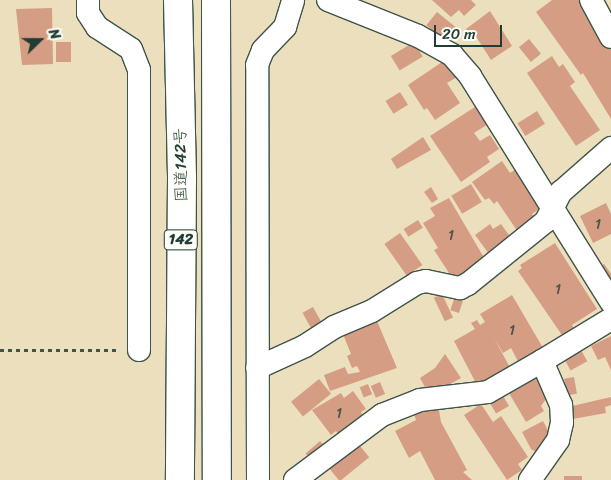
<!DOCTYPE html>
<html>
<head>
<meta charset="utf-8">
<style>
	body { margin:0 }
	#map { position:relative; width:611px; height:480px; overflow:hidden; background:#ebdfbe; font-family:Sriracha,"Klee One",sans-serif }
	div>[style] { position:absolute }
	.building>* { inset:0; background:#d59e84; transform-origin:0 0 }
	.path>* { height:3px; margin-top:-1.5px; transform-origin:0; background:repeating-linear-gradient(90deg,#3e5549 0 4px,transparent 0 8px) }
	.roads { filter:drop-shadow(1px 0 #3e5549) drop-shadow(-1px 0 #3e5549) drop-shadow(0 1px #3e5549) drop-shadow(0 -1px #3e5549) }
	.minor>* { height:22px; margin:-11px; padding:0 11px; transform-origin:11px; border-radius:11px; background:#fff }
	.highway>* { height:28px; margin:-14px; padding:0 14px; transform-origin:14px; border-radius:14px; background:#fff }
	span { translate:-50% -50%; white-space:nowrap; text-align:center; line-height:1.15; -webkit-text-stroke:4px #fdfcf7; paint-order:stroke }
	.number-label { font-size:14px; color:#4c5548 }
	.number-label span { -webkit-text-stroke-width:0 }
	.shield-label span { padding:1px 4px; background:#fdfcf7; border:1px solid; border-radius:4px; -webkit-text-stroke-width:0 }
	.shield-label { font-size:15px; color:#1f3d34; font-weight:700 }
	.street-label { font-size:16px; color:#1f3d34 }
	.north { position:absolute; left:15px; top:15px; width:50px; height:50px; -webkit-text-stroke:4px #fdfcf7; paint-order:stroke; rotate:68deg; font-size:14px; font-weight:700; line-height:20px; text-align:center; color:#1f3d34 }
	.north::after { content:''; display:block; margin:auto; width:18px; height:22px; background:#1f3d34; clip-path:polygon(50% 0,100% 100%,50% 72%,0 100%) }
	.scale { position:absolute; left:434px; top:25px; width:68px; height:22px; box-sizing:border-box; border:2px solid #1f3d34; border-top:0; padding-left:6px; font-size:15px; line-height:18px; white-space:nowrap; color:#1f3d34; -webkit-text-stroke:4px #fdfcf7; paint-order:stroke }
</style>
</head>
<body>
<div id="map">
	<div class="building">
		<i style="clip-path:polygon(432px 0,471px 0,476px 5px,464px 16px,459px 10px,451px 17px)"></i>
		<i style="clip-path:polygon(552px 0,581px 0,611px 47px,611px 119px,583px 73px,581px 75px,536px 12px)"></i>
		<i style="clip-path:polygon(52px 8px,53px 64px,22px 65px,16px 9px)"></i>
		<i style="clip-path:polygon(490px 11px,512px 46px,491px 60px,475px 35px,471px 37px,466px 29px)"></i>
		<i style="left:437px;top:12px;width:27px;height:17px;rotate:39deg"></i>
		<i style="left:529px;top:39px;width:19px;height:13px;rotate:51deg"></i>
		<i style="left:56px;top:42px;width:15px;height:20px"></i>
		<i style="left:414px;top:42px;width:17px;height:27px;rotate:59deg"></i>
		<i style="clip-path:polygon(552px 56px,559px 67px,563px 64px,575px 82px,570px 86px,600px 130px,576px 146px,527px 73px)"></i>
		<i style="clip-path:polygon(445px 60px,459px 76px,447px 83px,460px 103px,435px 120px,427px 108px,424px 110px,408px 85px)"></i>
		<i style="left:400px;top:92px;width:15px;height:17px;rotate:58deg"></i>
		<i style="clip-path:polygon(481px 103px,493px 121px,474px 133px,480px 141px,490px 135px,499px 149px,487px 157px,490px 162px,461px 182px,430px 136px)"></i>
		<i style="left:537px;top:111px;width:15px;height:23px;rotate:58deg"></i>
		<i style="clip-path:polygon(423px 137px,431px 150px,397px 169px,391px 159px)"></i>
		<i style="clip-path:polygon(502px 161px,510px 173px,516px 169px,542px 207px,532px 214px,535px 218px,518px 232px,497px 201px,494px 204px,489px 198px,485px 200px,472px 182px)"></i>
		<i style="left:471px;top:184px;width:21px;height:23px;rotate:59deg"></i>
		<i style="clip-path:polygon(431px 187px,438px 199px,432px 203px,424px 192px)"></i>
		<i style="clip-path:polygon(449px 198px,486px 261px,455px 282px,434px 250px,438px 248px,423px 223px,435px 216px,430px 208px)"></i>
		<i style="clip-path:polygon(606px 203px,611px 214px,611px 234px,593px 243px,580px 216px)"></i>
		<i style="left:418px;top:220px;width:9px;height:17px;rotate:58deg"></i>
		<i style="clip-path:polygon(490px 224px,493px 229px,501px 224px,514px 242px,492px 258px,475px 235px)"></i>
		<i style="left:400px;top:233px;width:39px;height:19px;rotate:55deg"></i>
		<i style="clip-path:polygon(555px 243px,597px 309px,572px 325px,577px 334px,566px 341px,518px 271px,522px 268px,520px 265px)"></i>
		<i style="clip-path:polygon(604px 264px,611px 274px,611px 282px,597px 269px)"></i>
		<i style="left:442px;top:294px;width:26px;height:9px;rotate:65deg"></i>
		<i style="clip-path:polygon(512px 295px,546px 353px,521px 367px,511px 348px,503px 353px,494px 338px,513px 373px,480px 391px,454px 341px,475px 329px,471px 323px,477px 320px,480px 325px,485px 322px,480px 314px)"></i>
		<i style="left:455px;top:296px;width:9px;height:15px;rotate:18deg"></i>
		<i style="left:313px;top:307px;width:25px;height:12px;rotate:61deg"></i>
		<i style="clip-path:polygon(374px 314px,397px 368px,330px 391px,324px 375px,345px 367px,348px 374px,360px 372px,357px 366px,352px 368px,347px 356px,351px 354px,341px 329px)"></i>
		<i style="clip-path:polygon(611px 336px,611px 370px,605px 357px,598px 360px,591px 346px)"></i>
		<i style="left:581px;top:350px;width:13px;height:19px;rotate:61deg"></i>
		<i style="clip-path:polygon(445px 354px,461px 378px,436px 392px,427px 391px,420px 378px,435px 368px)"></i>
		<i style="clip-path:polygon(537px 376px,549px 395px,541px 406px,544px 411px,526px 422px,509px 393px)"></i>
		<i style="left:574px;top:377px;width:17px;height:10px;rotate:80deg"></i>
		<i style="left:319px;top:379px;width:19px;height:36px;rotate:51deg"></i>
		<i style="left:380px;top:382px;width:13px;height:10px;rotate:67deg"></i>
		<i style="left:368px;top:384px;width:11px;height:9px;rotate:68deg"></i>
		<i style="clip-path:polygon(353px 391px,366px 409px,361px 412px,363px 416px,340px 436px,336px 431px,331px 435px,312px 410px,341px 393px,344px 398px)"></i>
		<i style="left:502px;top:394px;width:14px;height:15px;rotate:60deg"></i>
		<i style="clip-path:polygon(611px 397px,611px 405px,605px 407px,606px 413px,573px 419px,568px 407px)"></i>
		<i style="clip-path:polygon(438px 404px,441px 422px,467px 470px,463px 472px,472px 480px,435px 480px,420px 451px,409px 458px,395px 431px,416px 420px,413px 411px)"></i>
		<i style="clip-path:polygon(481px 404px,493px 422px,501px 416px,528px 457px,518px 464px,522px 470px,507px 480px,464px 415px)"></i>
		<i style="clip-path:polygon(543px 421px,552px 438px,542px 456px,531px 449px,522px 432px)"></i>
		<i style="left:320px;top:441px;width:11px;height:19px;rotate:49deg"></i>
		<i style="left:356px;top:441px;width:21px;height:38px;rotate:51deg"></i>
		<i style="left:564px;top:476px;width:18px;height:4px"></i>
	</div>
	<div class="path">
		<i style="left:0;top:350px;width:117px"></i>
	</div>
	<div class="roads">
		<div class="minor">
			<i style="left:88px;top:0;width:13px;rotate:90deg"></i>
			<i style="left:88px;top:13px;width:17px;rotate:57deg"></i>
			<i style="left:97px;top:27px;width:40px;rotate:32.9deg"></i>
			<i style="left:131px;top:49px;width:22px;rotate:69deg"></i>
			<i style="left:139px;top:70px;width:280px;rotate:90deg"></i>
			<i style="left:328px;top:0;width:97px;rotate:21.8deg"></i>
			<i style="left:418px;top:36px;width:39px;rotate:29deg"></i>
			<i style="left:452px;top:55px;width:28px;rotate:49deg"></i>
			<i style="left:470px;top:76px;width:266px;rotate:58deg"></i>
			<i style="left:591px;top:0;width:42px;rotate:61.6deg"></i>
			<i style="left:257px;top:368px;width:53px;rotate:-24.6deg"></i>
			<i style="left:305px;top:346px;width:35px;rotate:-33deg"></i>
			<i style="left:334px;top:327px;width:41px;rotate:-22.8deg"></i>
			<i style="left:372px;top:311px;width:53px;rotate:-31.9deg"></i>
			<i style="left:417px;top:283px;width:9px;rotate:-13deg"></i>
			<i style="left:426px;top:281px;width:35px;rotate:12deg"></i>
			<i style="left:460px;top:288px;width:9px;rotate:-27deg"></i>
			<i style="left:468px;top:284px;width:100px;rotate:-38.9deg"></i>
			<i style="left:546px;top:221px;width:33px;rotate:-63deg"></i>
			<i style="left:561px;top:192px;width:67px;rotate:-41.3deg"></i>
			<i style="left:258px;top:480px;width:415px;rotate:-90.1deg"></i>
			<i style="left:257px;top:65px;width:16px;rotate:-68deg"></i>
			<i style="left:263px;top:50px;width:32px;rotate:-46deg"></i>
			<i style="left:285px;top:27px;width:28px;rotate:-73deg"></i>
			<i style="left:295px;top:480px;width:109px;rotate:-36.8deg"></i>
			<i style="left:382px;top:415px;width:41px;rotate:-21.5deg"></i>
			<i style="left:420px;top:400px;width:68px;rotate:-6.7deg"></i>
			<i style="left:488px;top:392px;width:62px;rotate:-29.9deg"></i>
			<i style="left:530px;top:480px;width:49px;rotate:-55deg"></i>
			<i style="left:558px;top:440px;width:18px;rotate:-77deg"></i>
			<i style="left:562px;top:422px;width:17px;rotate:-93deg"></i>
			<i style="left:561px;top:405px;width:48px;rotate:-113.4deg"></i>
			<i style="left:542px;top:361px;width:81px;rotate:-31.3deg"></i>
		</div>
		<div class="highway">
			<i style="left:178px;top:0;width:179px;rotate:88.7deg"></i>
			<i style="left:182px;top:179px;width:301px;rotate:90.4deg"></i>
			<i style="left:216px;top:0;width:480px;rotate:89.9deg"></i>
		</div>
	</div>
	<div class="number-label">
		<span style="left:598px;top:225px">1</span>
		<span style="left:451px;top:236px">1</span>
		<span style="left:558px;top:290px">1</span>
		<span style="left:512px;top:331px">1</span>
		<span style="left:339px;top:414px">1</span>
	</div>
	<div class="shield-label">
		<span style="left:181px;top:240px">142</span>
	</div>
	<div class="street-label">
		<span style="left:181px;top:165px;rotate:-91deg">国道142号</span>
	</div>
	<div class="north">N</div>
	<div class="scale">20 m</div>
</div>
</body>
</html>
